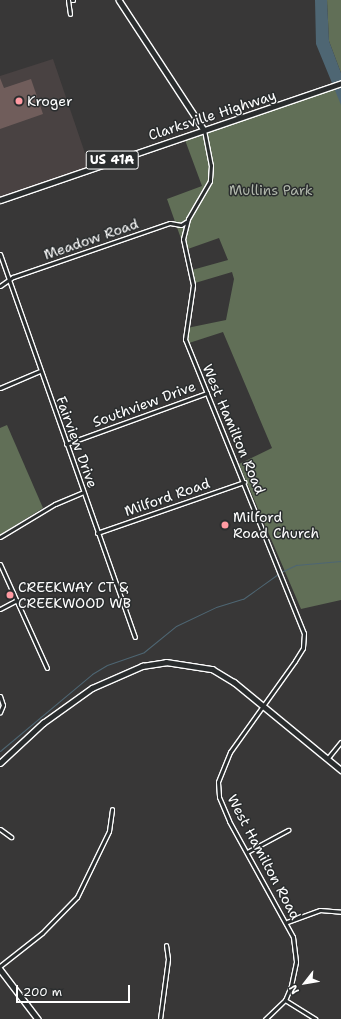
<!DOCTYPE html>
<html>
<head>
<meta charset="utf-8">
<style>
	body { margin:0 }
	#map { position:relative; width:341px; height:1019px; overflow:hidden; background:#383737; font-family:"Shantell Sans",sans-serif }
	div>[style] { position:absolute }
	.built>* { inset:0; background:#494242 }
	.green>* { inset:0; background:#616f57 }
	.water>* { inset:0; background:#4e6673 }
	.stream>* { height:1px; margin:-0.5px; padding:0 0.5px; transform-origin:0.5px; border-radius:0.5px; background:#4e6673 }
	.building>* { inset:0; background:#705d5b }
	.roads { filter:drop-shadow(1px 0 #fff) drop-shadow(-1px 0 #fff) drop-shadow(0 1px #fff) drop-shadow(0 -1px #fff) }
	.street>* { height:3px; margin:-1.5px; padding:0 1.5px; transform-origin:1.5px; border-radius:1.5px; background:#2a2d2e }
	.secondary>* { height:4.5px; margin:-2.25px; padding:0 2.25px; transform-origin:2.25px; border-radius:2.25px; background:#2a2d2e }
	.primary>* { height:5px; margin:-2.5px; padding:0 2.5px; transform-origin:2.5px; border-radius:2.5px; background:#2a2d2e }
	.dots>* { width:11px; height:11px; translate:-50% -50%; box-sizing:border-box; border:2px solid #2a2d2e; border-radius:50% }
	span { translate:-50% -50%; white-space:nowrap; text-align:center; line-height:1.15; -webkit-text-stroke:3px #2a2d2e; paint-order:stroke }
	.shield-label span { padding:1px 3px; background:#2a2d2e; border:1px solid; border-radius:3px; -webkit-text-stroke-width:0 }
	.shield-label { font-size:13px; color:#fff; font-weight:700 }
	.poi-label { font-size:14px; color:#fff }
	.left { translate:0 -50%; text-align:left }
	.street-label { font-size:14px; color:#fff }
	.park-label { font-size:14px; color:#b0b7ab }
	.north { position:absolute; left:285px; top:963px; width:40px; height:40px; -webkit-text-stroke:3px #2a2d2e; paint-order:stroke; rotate:239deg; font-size:11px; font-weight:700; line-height:16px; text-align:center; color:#fff }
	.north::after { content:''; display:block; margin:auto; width:14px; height:18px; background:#fff; clip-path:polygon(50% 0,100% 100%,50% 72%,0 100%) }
	.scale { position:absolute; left:16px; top:985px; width:114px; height:18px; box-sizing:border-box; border:2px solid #fff; border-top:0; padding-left:5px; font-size:12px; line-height:14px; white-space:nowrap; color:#fff; -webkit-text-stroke:3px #2a2d2e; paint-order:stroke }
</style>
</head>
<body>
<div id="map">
	<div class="built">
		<i style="clip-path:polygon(53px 59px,90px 168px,0 200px,0 76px)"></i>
	</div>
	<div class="green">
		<i style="clip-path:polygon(327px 0,341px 0,341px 73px,329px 41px)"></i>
		<i style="clip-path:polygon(336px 87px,341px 99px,341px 600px,301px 609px,239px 464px,272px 448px,223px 332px,189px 343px,187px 339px,187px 328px,226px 320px,234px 279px,232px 272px,195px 283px,192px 270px,228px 260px,219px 238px,185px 250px,167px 199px,202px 186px,185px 140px)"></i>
		<i style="clip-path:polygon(7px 425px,43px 508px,0 535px,0 428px)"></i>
	</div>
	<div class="water">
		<i style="clip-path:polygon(315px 0,327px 0,329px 41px,341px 73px,341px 105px,316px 44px)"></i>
	</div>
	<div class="stream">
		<i style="left:281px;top:572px;width:17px;rotate:-25deg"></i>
		<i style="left:296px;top:565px;width:45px;rotate:-5.1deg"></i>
		<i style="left:0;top:751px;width:120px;rotate:-39.9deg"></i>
		<i style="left:92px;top:674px;width:17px;rotate:-31deg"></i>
		<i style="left:107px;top:665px;width:39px;rotate:-19deg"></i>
		<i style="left:144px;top:652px;width:41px;rotate:-39.1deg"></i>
		<i style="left:176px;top:626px;width:44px;rotate:-25.4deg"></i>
		<i style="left:216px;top:607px;width:28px;rotate:-17deg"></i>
		<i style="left:243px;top:599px;width:43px;rotate:-35.5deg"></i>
	</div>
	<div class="building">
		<i style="clip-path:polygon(0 78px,4px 88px,31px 79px,43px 114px,0 129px)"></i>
	</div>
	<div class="roads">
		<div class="street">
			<i style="left:68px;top:0;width:14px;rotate:82deg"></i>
			<i style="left:72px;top:0;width:1px"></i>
			<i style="left:204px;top:130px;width:36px;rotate:79deg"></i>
			<i style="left:211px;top:165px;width:16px;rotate:94deg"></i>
			<i style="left:210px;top:181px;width:44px;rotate:120.1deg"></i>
			<i style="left:188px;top:219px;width:21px;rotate:104deg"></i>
			<i style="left:183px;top:239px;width:47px;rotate:77.7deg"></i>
			<i style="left:193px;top:285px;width:55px;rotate:98.4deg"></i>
			<i style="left:185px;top:339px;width:317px;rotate:68deg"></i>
			<i style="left:304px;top:633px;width:15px;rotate:94deg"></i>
			<i style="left:303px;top:648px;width:15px;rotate:122deg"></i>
			<i style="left:295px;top:661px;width:112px;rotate:125.5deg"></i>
			<i style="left:230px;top:752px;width:32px;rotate:112deg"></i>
			<i style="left:218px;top:782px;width:15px;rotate:86deg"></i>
			<i style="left:219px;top:797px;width:26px;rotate:67deg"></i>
			<i style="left:229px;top:821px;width:132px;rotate:61.1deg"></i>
			<i style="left:293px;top:937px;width:25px;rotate:83deg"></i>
			<i style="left:296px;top:962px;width:25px;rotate:102deg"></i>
			<i style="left:291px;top:986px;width:15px;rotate:113deg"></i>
			<i style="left:285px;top:1000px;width:28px;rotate:136deg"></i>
			<i style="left:0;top:254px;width:406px;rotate:70.6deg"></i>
			<i style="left:0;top:286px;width:16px;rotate:-35deg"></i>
			<i style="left:13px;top:277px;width:166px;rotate:-19deg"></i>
			<i style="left:170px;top:223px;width:11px;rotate:10deg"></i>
			<i style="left:181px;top:225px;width:6px;rotate:-31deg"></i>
			<i style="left:0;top:388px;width:43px;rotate:-23deg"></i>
			<i style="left:66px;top:444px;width:150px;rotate:-19.9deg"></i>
			<i style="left:97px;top:533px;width:156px;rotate:-19.1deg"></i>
			<i style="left:0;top:537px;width:64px;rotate:-31deg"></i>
			<i style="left:55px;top:504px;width:30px;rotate:-23deg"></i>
			<i style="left:0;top:564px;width:114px;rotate:65.7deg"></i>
			<i style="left:0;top:609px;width:19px;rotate:-28deg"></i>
			<i style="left:0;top:696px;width:9px;rotate:72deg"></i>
			<i style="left:3px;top:705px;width:8px;rotate:113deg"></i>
			<i style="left:327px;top:759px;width:22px;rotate:-51deg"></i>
			<i style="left:0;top:829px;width:14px;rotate:36deg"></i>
			<i style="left:247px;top:852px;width:47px;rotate:-28.2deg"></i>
			<i style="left:287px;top:922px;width:35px;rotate:-20deg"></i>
			<i style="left:320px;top:910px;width:21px;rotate:5deg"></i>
			<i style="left:0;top:966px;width:53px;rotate:-38.2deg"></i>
			<i style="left:42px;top:933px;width:50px;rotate:-45.8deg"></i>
			<i style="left:77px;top:897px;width:73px;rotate:-64.1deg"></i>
			<i style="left:109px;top:831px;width:22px;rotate:-82deg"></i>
			<i style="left:285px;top:1000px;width:36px;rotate:32deg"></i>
			<i style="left:160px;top:1019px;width:61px;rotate:-82.4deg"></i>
			<i style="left:168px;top:959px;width:14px;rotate:-98deg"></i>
		</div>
		<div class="secondary">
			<i style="left:119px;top:0;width:155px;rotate:56.8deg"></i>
			<i style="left:0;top:763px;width:59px;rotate:-42.9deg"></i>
			<i style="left:43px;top:723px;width:60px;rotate:-35.5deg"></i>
			<i style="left:92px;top:688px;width:55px;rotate:-23.7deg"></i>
			<i style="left:142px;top:666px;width:24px;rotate:-9deg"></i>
			<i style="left:166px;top:662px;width:47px;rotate:8.7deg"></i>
			<i style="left:212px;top:669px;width:26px;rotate:31deg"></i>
			<i style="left:234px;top:682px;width:139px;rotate:39.4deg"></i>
			<i style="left:0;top:969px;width:63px;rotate:52.8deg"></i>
		</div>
		<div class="primary">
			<i style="left:0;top:200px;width:361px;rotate:-18.9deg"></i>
		</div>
	</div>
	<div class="dots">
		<i style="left:19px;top:101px;background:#ff9aa2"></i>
		<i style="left:225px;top:525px;background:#ff9aa2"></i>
		<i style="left:10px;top:595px;background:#ff9aa2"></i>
	</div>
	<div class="shield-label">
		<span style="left:112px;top:160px">US 41A</span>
	</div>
	<div class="poi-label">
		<span class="left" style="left:27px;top:101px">Kroger</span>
		<span class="left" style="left:233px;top:525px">Milford<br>Road Church</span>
		<span class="left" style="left:18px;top:595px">CREEKWAY CT &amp;<br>CREEKWOOD WB</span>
	</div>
	<div class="street-label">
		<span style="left:212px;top:115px;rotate:-18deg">Clarksville Highway</span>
		<span style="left:91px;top:239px;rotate:-19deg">Meadow Road</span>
		<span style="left:144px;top:404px;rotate:-20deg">Southview Drive</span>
		<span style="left:234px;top:429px;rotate:67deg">West Hamilton Road</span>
		<span style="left:77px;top:442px;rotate:70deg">Fairview Drive</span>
		<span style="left:167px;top:497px;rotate:-19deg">Milford Road</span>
		<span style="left:264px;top:857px;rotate:62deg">West Hamilton Road</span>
	</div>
	<div class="park-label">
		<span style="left:271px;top:190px">Mullins Park</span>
	</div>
	<div class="north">N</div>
	<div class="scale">200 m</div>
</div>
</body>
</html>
